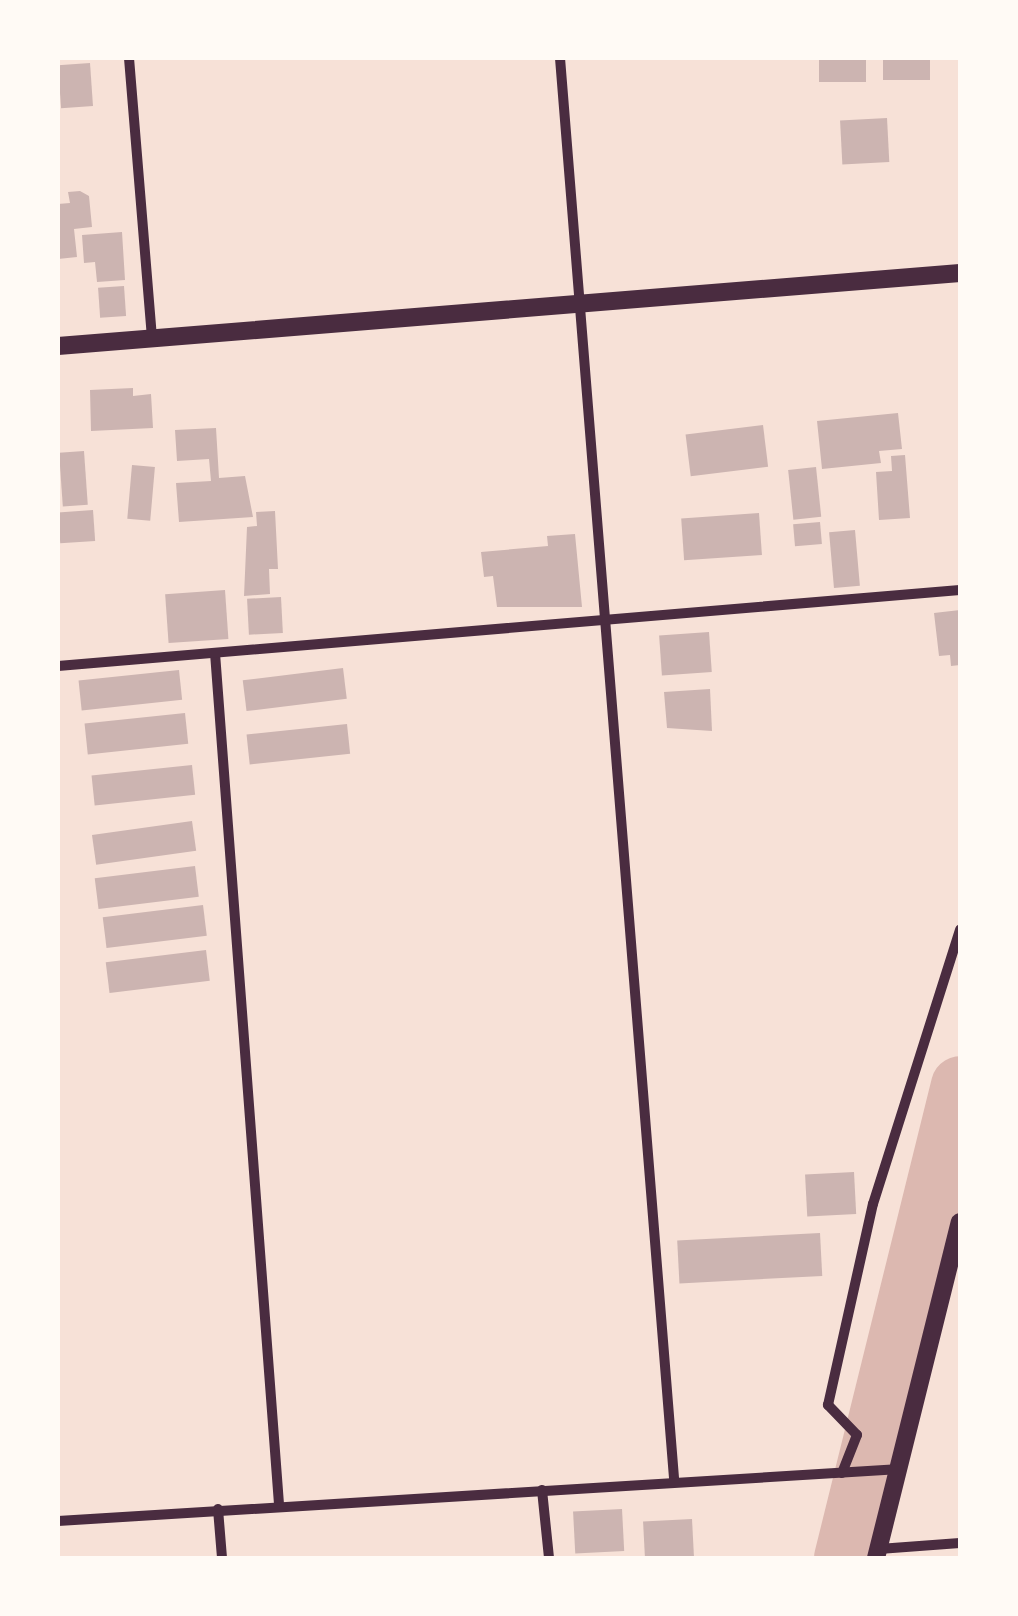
<!DOCTYPE html>
<html>
<head>
<meta charset="utf-8">
<style>
	body { margin:0 }
	#map { position:relative; width:1018px; height:1616px; overflow:hidden; background:#f7e1d7; font-family:"Exo 2",sans-serif }
	div>[style] { position:absolute }
	.river>* { height:58px; margin:-29px; padding:0 29px; transform-origin:29px; border-radius:29px; background:#dcb8b0 }
	.building>* { inset:0; background:#ccb4b1; transform-origin:0 0 }
	.minor>* { height:10px; margin:-5px; padding:0 5px; transform-origin:5px; border-radius:5px; background:#4a2c40 }
	.tertiary>* { height:18px; margin:-9px; padding:0 9px; transform-origin:9px; border-radius:9px; background:#4a2c40 }
	span { translate:-50% -50%; white-space:nowrap; text-align:center; line-height:1.15; -webkit-text-stroke:8px #fffaf5; paint-order:stroke }
	.frame { position:absolute; inset:0; border:60px solid #fffaf5; pointer-events:none }
</style>
</head>
<body>
<div id="map">
	<div class="river">
		<i style="left:843px;top:1558px;width:487px;rotate:-76.1deg"></i>
	</div>
	<div class="building">
		<i style="left:819px;top:58px;width:47px;height:24px"></i>
		<i style="left:883px;top:58px;width:47px;height:22px"></i>
		<i style="left:90px;top:63px;width:43px;height:32px;rotate:86deg"></i>
		<i style="left:887px;top:118px;width:44px;height:47px;rotate:87deg"></i>
		<i style="clip-path:polygon(80px 191px,89px 196px,92px 227px,74px 229px,77px 257px,58px 259px,58px 204px,70px 203px,68px 192px)"></i>
		<i style="clip-path:polygon(122px 232px,125px 280px,97px 282px,95px 262px,84px 263px,82px 235px)"></i>
		<i style="left:124px;top:286px;width:30px;height:26px;rotate:86deg"></i>
		<i style="clip-path:polygon(133px 388px,133px 396px,151px 394px,153px 428px,91px 431px,90px 390px)"></i>
		<i style="clip-path:polygon(898px 413px,902px 449px,879px 451px,881px 463px,822px 469px,817px 421px)"></i>
		<i style="left:763px;top:425px;width:42px;height:78px;rotate:83deg"></i>
		<i style="clip-path:polygon(216px 428px,219px 478px,245px 476px,253px 517px,179px 522px,176px 483px,211px 481px,209px 459px,177px 461px,175px 430px)"></i>
		<i style="left:84px;top:451px;width:54px;height:25px;rotate:86deg"></i>
		<i style="clip-path:polygon(905px 455px,910px 518px,879px 520px,876px 472px,892px 471px,891px 456px)"></i>
		<i style="left:132px;top:465px;width:23px;height:54px;rotate:5deg"></i>
		<i style="left:816px;top:467px;width:50px;height:28px;rotate:84deg"></i>
		<i style="left:93px;top:510px;width:31px;height:35px;rotate:86deg"></i>
		<i style="clip-path:polygon(275px 511px,278px 569px,269px 569px,270px 594px,244px 596px,247px 527px,257px 526px,256px 512px)"></i>
		<i style="left:759px;top:513px;width:42px;height:78px;rotate:86deg"></i>
		<i style="left:820px;top:522px;width:22px;height:27px;rotate:85deg"></i>
		<i style="left:855px;top:530px;width:56px;height:26px;rotate:85deg"></i>
		<i style="clip-path:polygon(575px 534px,582px 607px,497px 607px,493px 576px,484px 577px,481px 552px,548px 546px,547px 536px)"></i>
		<i style="left:225px;top:590px;width:49px;height:60px;rotate:86deg"></i>
		<i style="left:281px;top:597px;width:36px;height:34px;rotate:87deg"></i>
		<i style="clip-path:polygon(960px 610px,960px 665px,951px 666px,950px 655px,939px 656px,934px 613px)"></i>
		<i style="left:709px;top:632px;width:40px;height:50px;rotate:86deg"></i>
		<i style="left:343px;top:668px;width:31px;height:101px;rotate:83deg"></i>
		<i style="left:179px;top:670px;width:30px;height:101px;rotate:84deg"></i>
		<i style="clip-path:polygon(710px 689px,712px 731px,667px 728px,664px 692px)"></i>
		<i style="left:185px;top:713px;width:31px;height:101px;rotate:84deg"></i>
		<i style="left:347px;top:724px;width:30px;height:101px;rotate:84deg"></i>
		<i style="left:192px;top:765px;width:30px;height:101px;rotate:84deg"></i>
		<i style="left:192px;top:821px;width:30px;height:101px;rotate:82deg"></i>
		<i style="left:195px;top:866px;width:31px;height:101px;rotate:83deg"></i>
		<i style="left:203px;top:905px;width:31px;height:101px;rotate:83deg"></i>
		<i style="left:206px;top:950px;width:31px;height:101px;rotate:83deg"></i>
		<i style="left:854px;top:1172px;width:42px;height:49px;rotate:87deg"></i>
		<i style="left:820px;top:1233px;width:43px;height:143px;rotate:87deg"></i>
		<i style="left:622px;top:1509px;width:42px;height:49px;rotate:87deg"></i>
		<i style="left:692px;top:1519px;width:39px;height:49px;rotate:87deg"></i>
	</div>
	<div class="minor">
		<i style="left:129px;top:58px;width:282px;rotate:85.3deg"></i>
		<i style="left:560px;top:58px;width:1426px;rotate:85.41deg"></i>
		<i style="left:215px;top:653px;width:853px;rotate:85.7deg"></i>
		<i style="left:58px;top:666px;width:905px;rotate:-4.82deg"></i>
		<i style="left:842px;top:1473px;width:41px;rotate:-68.5deg"></i>
		<i style="left:857px;top:1435px;width:42px;rotate:-134deg"></i>
		<i style="left:828px;top:1405px;width:206px;rotate:-77.4deg"></i>
		<i style="left:873px;top:1204px;width:288px;rotate:-72.4deg"></i>
		<i style="left:542px;top:1490px;width:68px;rotate:84.1deg"></i>
		<i style="left:218px;top:1509px;width:49px;rotate:85.3deg"></i>
		<i style="left:58px;top:1521px;width:844px;rotate:-3.53deg"></i>
		<i style="left:879px;top:1549px;width:81px;rotate:-4.2deg"></i>
	</div>
	<div class="tertiary">
		<i style="left:58px;top:346px;width:905px;rotate:-4.63deg"></i>
		<i style="left:876px;top:1558px;width:346px;rotate:-76deg"></i>
	</div>
	<div class="frame"></div>
</div>
</body>
</html>
